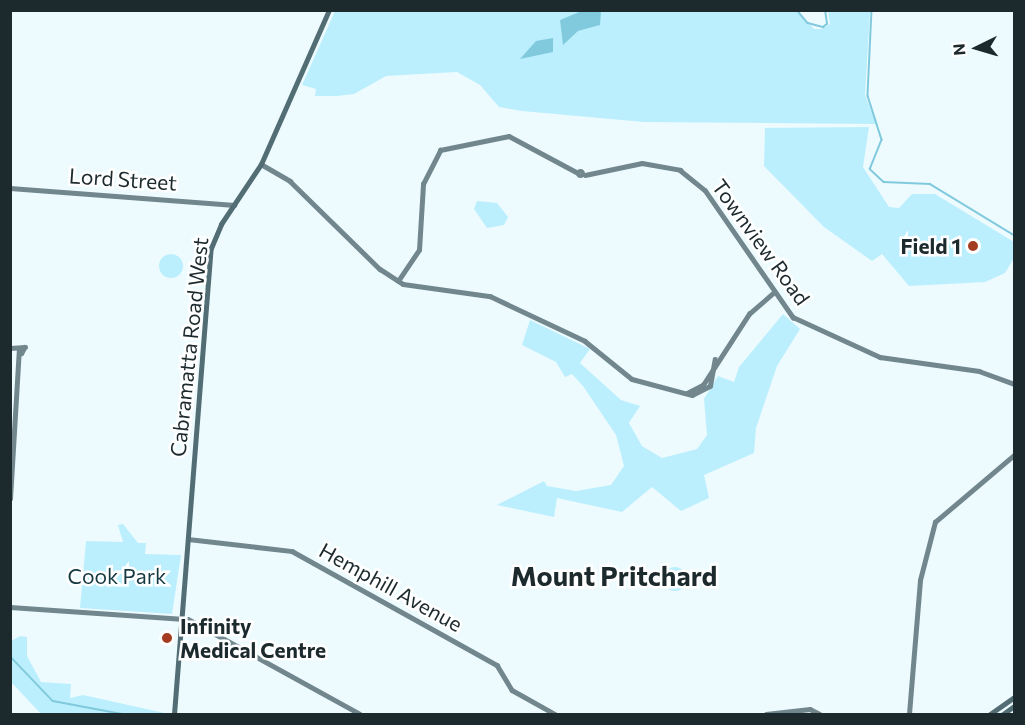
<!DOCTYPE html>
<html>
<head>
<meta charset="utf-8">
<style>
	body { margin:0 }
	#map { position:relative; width:1025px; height:725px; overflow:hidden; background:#edfbff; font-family:Commissioner,sans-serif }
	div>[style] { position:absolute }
	.green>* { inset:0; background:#bceffd }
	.round { border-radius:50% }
	.water>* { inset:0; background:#81cadd }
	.stream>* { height:1.5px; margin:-0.75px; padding:0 0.75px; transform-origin:0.75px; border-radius:0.75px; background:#81cadd }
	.secondary>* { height:4.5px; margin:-2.25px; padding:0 2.25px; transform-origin:2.25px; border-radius:2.25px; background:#71878d }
	.secondary>.ring { margin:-2.25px; padding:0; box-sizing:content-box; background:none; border:4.5px solid #71878d; border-radius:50% }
	.primary>* { height:5px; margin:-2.5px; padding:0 2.5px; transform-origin:2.5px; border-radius:2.5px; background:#526d74 }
	.dots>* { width:16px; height:16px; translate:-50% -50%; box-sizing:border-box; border:3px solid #fff; border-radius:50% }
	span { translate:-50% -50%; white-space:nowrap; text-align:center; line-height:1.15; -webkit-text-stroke:5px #fff; paint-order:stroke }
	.street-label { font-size:21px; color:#1c2a2e }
	.poi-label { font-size:21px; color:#1c2a2e; font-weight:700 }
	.right { translate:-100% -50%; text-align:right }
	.left { translate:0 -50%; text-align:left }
	.park-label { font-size:21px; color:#153841 }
	.district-label { font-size:27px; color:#1c2a2e; font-weight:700 }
	.frame { position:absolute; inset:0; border:12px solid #1c2a2e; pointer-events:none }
	.north { position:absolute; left:947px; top:18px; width:60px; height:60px; -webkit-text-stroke:4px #fff; paint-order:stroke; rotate:265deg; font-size:16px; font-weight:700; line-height:24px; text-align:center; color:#1c2a2e }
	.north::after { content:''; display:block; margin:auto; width:21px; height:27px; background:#1c2a2e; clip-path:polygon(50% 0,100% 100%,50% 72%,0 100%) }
</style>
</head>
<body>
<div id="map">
	<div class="green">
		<i style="clip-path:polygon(796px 10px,814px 29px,822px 29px,830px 24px,828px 11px,870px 11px,865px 95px,876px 124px,644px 122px,522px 111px,499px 107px,480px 85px,457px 72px,386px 76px,354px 94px,337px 96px,315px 96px,316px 89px,302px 85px,335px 11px)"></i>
		<i style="clip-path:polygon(869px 127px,863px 167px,889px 207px,899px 208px,912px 194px,935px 194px,1014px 242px,1014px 258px,1005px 273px,985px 282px,909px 286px,882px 254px,872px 261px,824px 227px,764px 166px,765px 128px)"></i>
		<i style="clip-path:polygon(477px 201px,497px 203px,508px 217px,504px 225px,487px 228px,474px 209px)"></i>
		<i class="round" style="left:159px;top:254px;width:24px;height:24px"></i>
		<i style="clip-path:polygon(783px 314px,800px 329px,777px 366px,756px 428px,754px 453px,704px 475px,709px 498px,681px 511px,652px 487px,622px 512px,557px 498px,554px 517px,497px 505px,544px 481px,547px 486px,576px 491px,611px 485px,624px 466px,616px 435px,583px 386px,572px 374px,565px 377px,556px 362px,522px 345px,530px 320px,590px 349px,580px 363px,621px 400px,640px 406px,629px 423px,642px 446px,662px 458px,697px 449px,707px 435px,704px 399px,718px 376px,734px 382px,739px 367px)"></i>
		<i style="clip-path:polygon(123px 524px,138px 543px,146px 543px,145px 554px,181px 555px,172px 614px,80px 608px,86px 541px,123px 542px,118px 525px)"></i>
		<i class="round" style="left:663px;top:567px;width:24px;height:24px"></i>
		<i style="clip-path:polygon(20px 636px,27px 637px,27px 656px,41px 682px,71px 684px,70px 698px,83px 695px,169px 714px,41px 714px,11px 682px,11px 641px)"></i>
	</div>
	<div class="water">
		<i style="clip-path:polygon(584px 10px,601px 11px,600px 25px,578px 31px,563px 45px,560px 20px)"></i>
		<i style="clip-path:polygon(553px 38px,553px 52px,520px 59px,536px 41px)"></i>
	</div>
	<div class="stream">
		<i style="left:797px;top:10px;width:17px;rotate:50deg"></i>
		<i style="left:808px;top:23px;width:16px;rotate:15deg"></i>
		<i style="left:823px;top:27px;width:5px;rotate:-37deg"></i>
		<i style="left:827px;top:24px;width:14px;rotate:-98deg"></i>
		<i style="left:872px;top:10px;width:86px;rotate:92.7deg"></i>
		<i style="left:868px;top:96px;width:46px;rotate:72.3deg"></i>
		<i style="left:882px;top:140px;width:31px;rotate:112deg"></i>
		<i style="left:870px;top:169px;width:19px;rotate:43deg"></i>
		<i style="left:884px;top:182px;width:46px;rotate:2.5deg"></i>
		<i style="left:930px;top:184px;width:98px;rotate:31.3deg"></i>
		<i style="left:10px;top:656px;width:62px;rotate:46.3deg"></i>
		<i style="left:53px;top:701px;width:70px;rotate:10.7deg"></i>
	</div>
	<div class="secondary">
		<i style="left:261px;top:164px;width:34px;rotate:30deg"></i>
		<i style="left:290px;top:181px;width:126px;rotate:44.4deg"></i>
		<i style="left:380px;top:269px;width:27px;rotate:33deg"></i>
		<i style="left:403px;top:284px;width:88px;rotate:7.9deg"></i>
		<i style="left:490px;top:296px;width:105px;rotate:25.3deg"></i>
		<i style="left:585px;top:341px;width:60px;rotate:39deg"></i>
		<i style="left:632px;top:379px;width:62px;rotate:14.9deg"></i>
		<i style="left:692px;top:395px;width:20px;rotate:-27deg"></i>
		<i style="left:710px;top:386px;width:27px;rotate:-80deg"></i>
		<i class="ring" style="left:578px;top:171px;width:1.5px;height:1.5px"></i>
		<i style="left:585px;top:175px;width:58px;rotate:-11.9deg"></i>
		<i style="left:642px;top:163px;width:39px;rotate:10deg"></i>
		<i style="left:680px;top:170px;width:32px;rotate:39deg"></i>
		<i style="left:705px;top:190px;width:155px;rotate:55.3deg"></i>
		<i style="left:793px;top:317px;width:96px;rotate:24.7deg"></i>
		<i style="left:880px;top:357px;width:100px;rotate:8deg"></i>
		<i style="left:979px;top:371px;width:37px;rotate:20deg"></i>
		<i style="left:10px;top:188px;width:225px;rotate:4.3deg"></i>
		<i style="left:398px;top:281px;width:37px;rotate:-56deg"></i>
		<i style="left:419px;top:250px;width:66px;rotate:-86.5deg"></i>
		<i style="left:423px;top:184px;width:38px;rotate:-63deg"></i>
		<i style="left:440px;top:150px;width:70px;rotate:-11.5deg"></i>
		<i style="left:509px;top:136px;width:78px;rotate:28.2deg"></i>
		<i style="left:10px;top:348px;width:15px;rotate:-4deg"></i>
		<i style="left:25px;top:347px;width:7px;rotate:117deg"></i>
		<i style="left:687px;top:393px;width:18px;rotate:-27deg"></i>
		<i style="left:703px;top:385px;width:85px;rotate:-57.1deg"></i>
		<i style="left:749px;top:314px;width:33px;rotate:-41deg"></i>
		<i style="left:10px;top:499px;width:150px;rotate:-86.6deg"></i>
		<i style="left:188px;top:539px;width:105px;rotate:6.6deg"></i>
		<i style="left:292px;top:551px;width:235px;rotate:29.1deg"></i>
		<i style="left:497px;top:665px;width:29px;rotate:59deg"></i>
		<i style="left:512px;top:690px;width:49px;rotate:29.2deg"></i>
		<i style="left:10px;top:607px;width:178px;rotate:3.9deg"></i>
		<i style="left:188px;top:619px;width:196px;rotate:28.9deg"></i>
		<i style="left:766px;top:714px;width:44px;rotate:-6.5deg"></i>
		<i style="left:810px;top:709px;width:11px;rotate:27deg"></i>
		<i style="left:909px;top:714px;width:134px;rotate:-85.3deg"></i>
		<i style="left:920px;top:580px;width:60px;rotate:-75.5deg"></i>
		<i style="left:935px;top:522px;width:104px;rotate:-40.3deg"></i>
	</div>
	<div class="primary">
		<i style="left:174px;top:714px;width:467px;rotate:-85.5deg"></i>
		<i style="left:211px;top:248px;width:26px;rotate:-67deg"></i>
		<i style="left:221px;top:224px;width:72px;rotate:-56.3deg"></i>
		<i style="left:261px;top:164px;width:168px;rotate:-66.2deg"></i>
		<i style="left:990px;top:714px;width:29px;rotate:-35deg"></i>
		<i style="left:1003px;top:714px;width:14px;rotate:-36deg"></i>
	</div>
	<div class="dots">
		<i style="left:973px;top:246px;background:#a43c1f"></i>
		<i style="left:167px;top:638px;background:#a43c1f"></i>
	</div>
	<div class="street-label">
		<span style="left:123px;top:179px;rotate:4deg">Lord Street</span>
		<span style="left:761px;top:242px;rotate:54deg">Townview Road</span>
		<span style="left:189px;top:347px;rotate:-84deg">Cabramatta Road West</span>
		<span style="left:391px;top:587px;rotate:29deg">Hemphill Avenue</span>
	</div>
	<div class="poi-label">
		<span class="right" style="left:961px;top:246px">Field 1</span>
		<span class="left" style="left:180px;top:638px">Infinity<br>Medical Centre</span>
	</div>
	<div class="park-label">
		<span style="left:117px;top:576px">Cook Park</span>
	</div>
	<div class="district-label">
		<span style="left:614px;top:576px">Mount Pritchard</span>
	</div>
	<div class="frame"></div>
	<div class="north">N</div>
</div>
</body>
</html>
